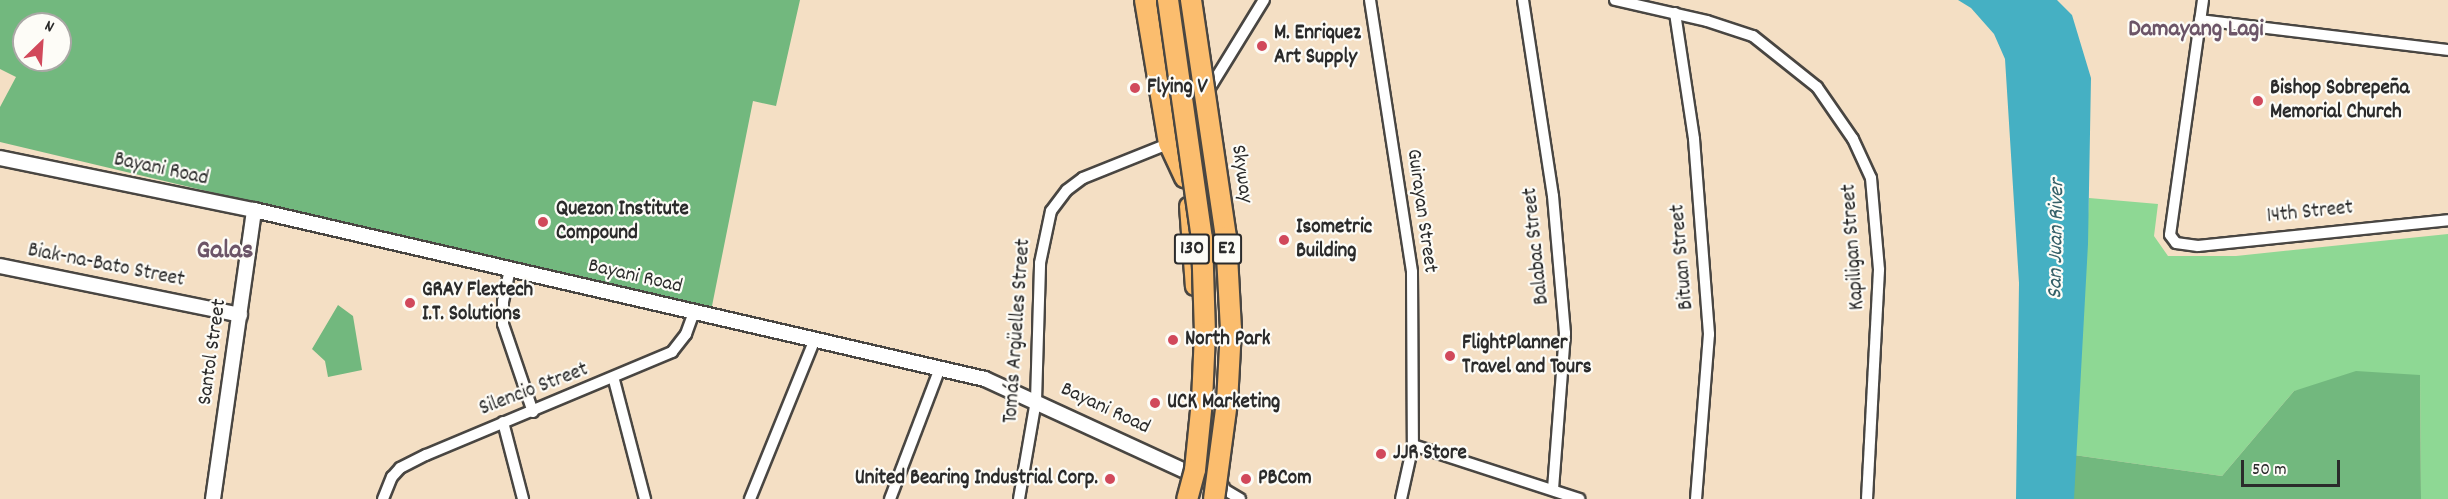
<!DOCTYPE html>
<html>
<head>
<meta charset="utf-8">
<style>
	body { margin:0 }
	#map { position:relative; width:2448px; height:499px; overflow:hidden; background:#f4dfc4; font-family:Dekko,sans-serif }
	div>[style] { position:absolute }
	.green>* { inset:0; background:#8ed894 }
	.forest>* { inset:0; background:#72b87e }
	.water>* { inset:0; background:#45b0c3 }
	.roads { filter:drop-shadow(2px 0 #494642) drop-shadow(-2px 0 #494642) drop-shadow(0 2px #494642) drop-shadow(0 -2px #494642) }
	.minor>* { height:10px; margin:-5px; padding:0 5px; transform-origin:5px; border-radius:5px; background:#fff }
	.tertiary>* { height:14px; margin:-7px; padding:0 7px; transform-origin:7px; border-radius:7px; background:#fff }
	.primary>* { height:16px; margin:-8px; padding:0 8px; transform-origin:8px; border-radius:8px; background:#fbbd6e }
	.motorway>* { height:20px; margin:-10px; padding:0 10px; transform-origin:10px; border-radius:10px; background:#fbbd6e }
	.bridges { filter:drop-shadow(2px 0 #494642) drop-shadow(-2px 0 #494642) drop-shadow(0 2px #494642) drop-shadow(0 -2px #494642) }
	.motorway-bridge>* { height:20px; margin:-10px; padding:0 10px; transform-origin:10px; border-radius:10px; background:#fbbd6e }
	.dots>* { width:16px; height:16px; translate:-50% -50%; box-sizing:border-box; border:3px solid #fdfcf7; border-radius:50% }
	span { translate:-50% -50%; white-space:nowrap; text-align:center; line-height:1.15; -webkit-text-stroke:4.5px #fdfcf7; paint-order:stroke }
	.shield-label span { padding:2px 4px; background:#fdfcf7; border:2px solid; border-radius:4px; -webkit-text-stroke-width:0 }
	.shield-label { font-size:20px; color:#2b2b2b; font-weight:700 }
	.poi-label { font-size:21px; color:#2b2b2b; font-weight:700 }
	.left { translate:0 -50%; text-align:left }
	.right { translate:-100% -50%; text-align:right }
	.street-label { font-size:21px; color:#2b2b2b }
	.water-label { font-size:22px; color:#356068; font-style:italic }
	.quarter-label { font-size:24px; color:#6c5568; font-weight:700 }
	.district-label { font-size:27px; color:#6c5568; font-weight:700 }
	.north { position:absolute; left:12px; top:12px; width:60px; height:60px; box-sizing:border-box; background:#fdfcf7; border:2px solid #a9a8a5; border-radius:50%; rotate:25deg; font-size:16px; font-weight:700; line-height:24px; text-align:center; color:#2b2b2b }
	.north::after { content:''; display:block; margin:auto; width:21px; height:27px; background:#d1495b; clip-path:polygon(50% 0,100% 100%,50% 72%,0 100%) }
	.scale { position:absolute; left:2241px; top:460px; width:99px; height:27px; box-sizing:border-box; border:3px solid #2b2b2b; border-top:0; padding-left:8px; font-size:18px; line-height:21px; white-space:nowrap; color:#2b2b2b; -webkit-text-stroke:4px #fdfcf7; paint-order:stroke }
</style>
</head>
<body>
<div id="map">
	<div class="green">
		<i style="clip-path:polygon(2089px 198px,2158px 204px,2154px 236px,2168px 256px,2236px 256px,2448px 234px,2448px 499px,2421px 499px,2420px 376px,2294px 391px,2222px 476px,2074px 455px)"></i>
	</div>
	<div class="forest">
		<i style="clip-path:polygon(evenodd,0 0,800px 0,776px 106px,753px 101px,711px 311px,0 142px,0 107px,16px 77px,0 69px,0 0,24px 24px,60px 24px,60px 60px,24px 60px,24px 24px)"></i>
		<i style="clip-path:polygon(338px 305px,353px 316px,362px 370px,328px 377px,325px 361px,312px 349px)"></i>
		<i style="clip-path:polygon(2356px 371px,2420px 375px,2421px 499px,2074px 499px,2074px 455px,2222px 476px,2294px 391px)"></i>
	</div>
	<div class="water">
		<i style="clip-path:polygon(1958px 0,2057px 0,2072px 15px,2091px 78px,2088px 244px,2074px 499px,2016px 499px,2019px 283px,2005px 59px,1994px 34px,1971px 8px)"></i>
	</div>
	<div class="roads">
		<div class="minor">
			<i style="left:1370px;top:0;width:275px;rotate:81.2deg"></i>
			<i style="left:1412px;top:272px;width:173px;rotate:89.7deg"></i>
			<i style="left:1413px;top:445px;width:55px;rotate:102.5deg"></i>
			<i style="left:1523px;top:0;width:198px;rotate:81.3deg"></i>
			<i style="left:1553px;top:196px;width:138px;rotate:85deg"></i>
			<i style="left:1565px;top:333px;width:156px;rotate:94.4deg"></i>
			<i style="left:1615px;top:0;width:94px;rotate:12.9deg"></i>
			<i style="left:1707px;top:21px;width:48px;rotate:18.1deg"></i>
			<i style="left:1753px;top:36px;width:82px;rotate:38.6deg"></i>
			<i style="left:1817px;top:87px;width:63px;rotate:55.3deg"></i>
			<i style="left:1853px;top:139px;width:43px;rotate:65.2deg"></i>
			<i style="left:1871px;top:178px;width:92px;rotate:85deg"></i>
			<i style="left:1879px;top:270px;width:229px;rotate:93deg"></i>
			<i style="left:2203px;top:0;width:237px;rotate:98deg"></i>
			<i style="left:2170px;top:235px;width:10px;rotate:53deg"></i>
			<i style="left:2176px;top:243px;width:22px;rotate:8deg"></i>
			<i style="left:2198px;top:246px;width:251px;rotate:-5.9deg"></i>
			<i style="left:1675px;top:13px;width:127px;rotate:81.4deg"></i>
			<i style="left:1694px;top:139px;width:196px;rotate:85.6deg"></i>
			<i style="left:1709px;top:334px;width:166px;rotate:94.5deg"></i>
			<i style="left:2200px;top:20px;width:250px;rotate:6.9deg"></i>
			<i style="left:1211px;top:86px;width:101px;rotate:-58.4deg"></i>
			<i style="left:510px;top:269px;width:33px;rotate:102deg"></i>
			<i style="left:503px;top:301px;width:23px;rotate:90deg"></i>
			<i style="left:503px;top:324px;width:93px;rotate:71.2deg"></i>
			<i style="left:614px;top:380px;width:123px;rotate:75.4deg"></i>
			<i style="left:503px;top:422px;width:80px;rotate:75.4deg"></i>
			<i style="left:1413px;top:445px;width:175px;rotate:18deg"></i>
			<i style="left:1222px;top:488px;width:21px;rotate:31deg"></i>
			<i style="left:383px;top:499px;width:24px;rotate:-68deg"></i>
			<i style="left:392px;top:477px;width:12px;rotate:-48deg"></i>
			<i style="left:400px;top:468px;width:29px;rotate:-27deg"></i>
			<i style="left:426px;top:455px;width:267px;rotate:-22.7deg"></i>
			<i style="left:672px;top:352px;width:23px;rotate:-52deg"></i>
			<i style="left:686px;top:334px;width:23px;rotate:-70deg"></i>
			<i style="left:750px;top:499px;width:173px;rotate:-67.9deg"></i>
			<i style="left:890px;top:499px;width:140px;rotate:-69.1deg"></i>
			<i style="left:1019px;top:499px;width:99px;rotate:-80.2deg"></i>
			<i style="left:1036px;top:401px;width:138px;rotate:-88.3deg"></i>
			<i style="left:1040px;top:263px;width:53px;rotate:-78.1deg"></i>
			<i style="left:1051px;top:211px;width:26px;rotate:-53deg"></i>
			<i style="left:1067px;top:190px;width:20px;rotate:-37deg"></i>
			<i style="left:1083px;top:178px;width:97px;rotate:-21.8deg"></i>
		</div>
		<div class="tertiary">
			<i style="left:0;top:158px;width:259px;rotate:11.6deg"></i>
			<i style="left:254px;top:210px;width:750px;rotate:13.02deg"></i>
			<i style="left:985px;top:379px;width:261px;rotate:24.7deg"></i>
			<i style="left:0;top:266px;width:245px;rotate:11.5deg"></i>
			<i style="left:213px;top:499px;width:292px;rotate:-81.9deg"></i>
		</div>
		<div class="primary">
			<i style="left:1158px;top:0;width:44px;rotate:80.8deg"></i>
			<i style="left:1188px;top:206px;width:81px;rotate:85.8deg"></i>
		</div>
		<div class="motorway">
			<i style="left:1145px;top:0;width:145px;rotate:80.5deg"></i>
			<i style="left:1169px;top:143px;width:38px;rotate:65deg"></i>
		</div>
	</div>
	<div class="bridges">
		<div class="motorway-bridge">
			<i style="left:1168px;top:0;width:240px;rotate:81.9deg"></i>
			<i style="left:1202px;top:238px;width:95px;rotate:88.2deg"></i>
			<i style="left:1205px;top:333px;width:68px;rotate:92.5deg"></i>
			<i style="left:1202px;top:401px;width:69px;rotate:95.8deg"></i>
			<i style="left:1195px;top:470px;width:30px;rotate:105deg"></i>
			<i style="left:1191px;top:0;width:240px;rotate:81.6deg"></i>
			<i style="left:1226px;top:237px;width:92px;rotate:86.9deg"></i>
			<i style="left:1231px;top:329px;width:73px;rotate:93.1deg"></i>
			<i style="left:1227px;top:402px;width:98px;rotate:97.6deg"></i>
		</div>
	</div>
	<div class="dots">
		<i style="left:1262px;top:46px;background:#d1495b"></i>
		<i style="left:1135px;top:88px;background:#d1495b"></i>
		<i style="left:2258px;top:101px;background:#d1495b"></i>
		<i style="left:543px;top:222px;background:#d1495b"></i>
		<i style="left:1284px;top:240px;background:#d1495b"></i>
		<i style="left:410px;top:303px;background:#d1495b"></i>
		<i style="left:1173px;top:340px;background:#d1495b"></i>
		<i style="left:1450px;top:356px;background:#d1495b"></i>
		<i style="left:1155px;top:403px;background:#d1495b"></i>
		<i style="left:1381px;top:454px;background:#d1495b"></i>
		<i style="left:1110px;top:479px;background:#d1495b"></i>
		<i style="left:1246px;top:479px;background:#d1495b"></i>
	</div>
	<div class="shield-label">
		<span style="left:1192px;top:249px">130</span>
		<span style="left:1227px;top:249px">E2</span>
	</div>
	<div class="poi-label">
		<span class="left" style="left:1274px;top:46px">M. Enriquez<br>Art Supply</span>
		<span class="left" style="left:1147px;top:88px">Flying V</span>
		<span class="left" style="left:2270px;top:101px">Bishop Sobrepeña<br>Memorial Church</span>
		<span class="left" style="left:556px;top:222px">Quezon Institute<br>Compound</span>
		<span class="left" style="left:1296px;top:240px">Isometric<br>Building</span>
		<span class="left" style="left:422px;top:303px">GRAY Flextech<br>I.T. Solutions</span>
		<span class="left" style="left:1185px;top:340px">North Park</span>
		<span class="left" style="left:1462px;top:356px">FlightPlanner<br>Travel and Tours</span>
		<span class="left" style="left:1167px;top:403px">UCK Marketing</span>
		<span class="left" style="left:1393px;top:454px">JJR Store</span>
		<span class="right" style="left:1098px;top:479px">United Bearing Industrial Corp.</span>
		<span class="left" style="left:1258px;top:479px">PBCom</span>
	</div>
	<div class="street-label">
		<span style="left:161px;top:170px;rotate:12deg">Bayani Road</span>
		<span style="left:1241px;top:174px;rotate:82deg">Skyway</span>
		<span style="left:1421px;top:211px;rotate:82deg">Guirayan Street</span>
		<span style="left:2310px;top:213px;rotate:-6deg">14th Street</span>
		<span style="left:1537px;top:246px;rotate:-96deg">Balabac Street</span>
		<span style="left:1854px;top:247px;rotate:-94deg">Kapiligan Street</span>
		<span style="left:1683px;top:257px;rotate:-95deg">Bituan Street</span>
		<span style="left:106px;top:266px;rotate:11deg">Biak-na-Bato Street</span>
		<span style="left:635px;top:277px;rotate:13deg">Bayani Road</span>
		<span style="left:1018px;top:331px;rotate:-86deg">Tomás Argüelles Street</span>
		<span style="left:213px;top:352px;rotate:-82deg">Santol Street</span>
		<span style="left:534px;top:390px;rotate:-21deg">Silencio Street</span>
		<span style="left:1105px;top:409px;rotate:25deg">Bayani Road</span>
	</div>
	<div class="water-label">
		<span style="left:2057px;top:239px;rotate:-89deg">San Juan River</span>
	</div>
	<div class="quarter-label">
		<span style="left:2196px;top:31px">Damayang Lagi</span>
	</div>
	<div class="district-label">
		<span style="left:225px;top:252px">Galas</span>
	</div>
	<div class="north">N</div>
	<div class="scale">50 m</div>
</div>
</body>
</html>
